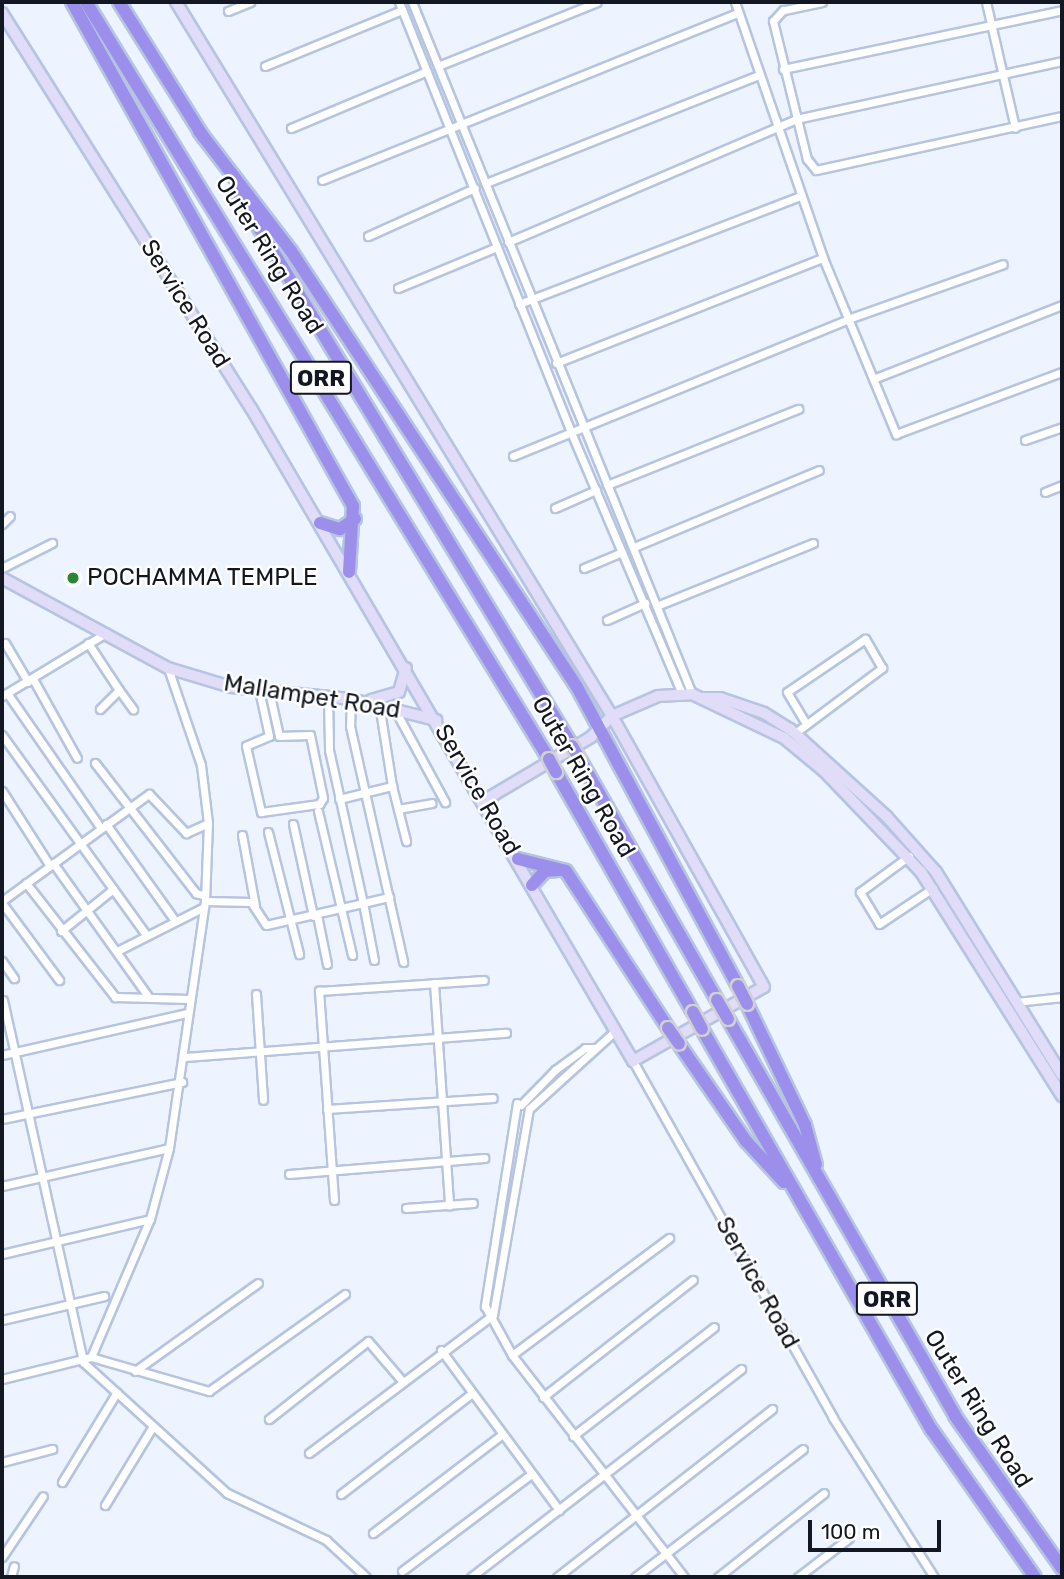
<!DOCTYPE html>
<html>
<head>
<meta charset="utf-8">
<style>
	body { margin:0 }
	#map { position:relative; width:1064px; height:1579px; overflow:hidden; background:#edf3ff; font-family:Rubik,sans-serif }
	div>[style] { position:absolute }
	.roads { filter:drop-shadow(2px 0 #b6c4e1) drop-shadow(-2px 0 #b6c4e1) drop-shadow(0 2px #b6c4e1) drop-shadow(0 -2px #b6c4e1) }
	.street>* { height:7px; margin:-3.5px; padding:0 3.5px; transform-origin:3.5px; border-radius:3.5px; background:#fff }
	.secondary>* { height:10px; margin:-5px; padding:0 5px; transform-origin:5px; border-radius:5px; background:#e1ddf9 }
	.highway>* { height:12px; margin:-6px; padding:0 6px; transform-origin:6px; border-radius:6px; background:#9c8fec }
	.bridges { filter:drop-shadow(2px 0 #d0d1d3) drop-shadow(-2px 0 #d0d1d3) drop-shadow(0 2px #d0d1d3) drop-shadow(0 -2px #d0d1d3) }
	.highway-bridge>* { height:12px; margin:-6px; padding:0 6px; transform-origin:6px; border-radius:6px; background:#9c8fec }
	.dots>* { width:19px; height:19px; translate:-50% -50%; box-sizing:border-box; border:4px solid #fff; border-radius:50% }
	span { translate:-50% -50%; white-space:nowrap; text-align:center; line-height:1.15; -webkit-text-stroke:5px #fff; paint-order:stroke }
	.shield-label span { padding:2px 5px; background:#fff; border:2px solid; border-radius:5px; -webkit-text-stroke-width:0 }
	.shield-label { font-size:23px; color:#121721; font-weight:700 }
	.street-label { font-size:24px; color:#121721 }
	.poi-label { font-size:24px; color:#121721 }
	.left { translate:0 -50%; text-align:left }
	.frame { position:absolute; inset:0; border:4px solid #121721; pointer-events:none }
	.scale { position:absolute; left:808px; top:1520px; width:133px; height:32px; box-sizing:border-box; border:4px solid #121721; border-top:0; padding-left:9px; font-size:21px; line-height:24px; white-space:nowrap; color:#121721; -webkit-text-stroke:5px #fff; paint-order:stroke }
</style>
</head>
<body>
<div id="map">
	<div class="roads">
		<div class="street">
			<i style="left:399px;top:2px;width:461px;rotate:68.2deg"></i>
			<i style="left:570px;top:430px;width:285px;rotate:67deg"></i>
			<i style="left:412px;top:2px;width:747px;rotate:67.97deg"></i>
			<i style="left:735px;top:2px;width:271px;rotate:71deg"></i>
			<i style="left:823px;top:258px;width:191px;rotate:67.5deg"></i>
			<i style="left:896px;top:434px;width:177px;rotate:-20.5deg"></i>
			<i style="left:822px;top:2px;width:40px;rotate:168deg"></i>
			<i style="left:783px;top:10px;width:15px;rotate:132deg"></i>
			<i style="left:773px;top:21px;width:142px;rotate:76.2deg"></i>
			<i style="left:807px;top:159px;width:14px;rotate:51deg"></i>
			<i style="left:816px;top:170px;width:252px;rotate:-12.4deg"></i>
			<i style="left:986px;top:2px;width:129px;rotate:77deg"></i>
			<i style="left:228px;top:11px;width:24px;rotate:-22deg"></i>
			<i style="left:265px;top:66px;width:148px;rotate:-22.2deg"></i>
			<i style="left:438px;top:66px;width:171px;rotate:-21.9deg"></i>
			<i style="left:783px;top:69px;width:285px;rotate:-11.9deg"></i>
			<i style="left:291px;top:128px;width:147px;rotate:-22.7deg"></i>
			<i style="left:322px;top:180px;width:447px;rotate:-21.9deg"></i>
			<i style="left:486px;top:183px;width:294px;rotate:-21.6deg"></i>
			<i style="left:368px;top:236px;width:117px;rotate:-24.2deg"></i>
			<i style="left:508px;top:242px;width:313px;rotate:-23.1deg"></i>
			<i style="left:796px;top:119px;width:272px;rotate:-12.3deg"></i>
			<i style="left:398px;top:288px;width:107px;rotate:-22.5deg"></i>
			<i style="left:519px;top:304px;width:302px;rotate:-21deg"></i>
			<i style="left:556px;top:363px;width:287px;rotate:-21.5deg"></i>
			<i style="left:873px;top:379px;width:203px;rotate:-21.4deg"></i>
			<i style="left:1025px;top:440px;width:39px;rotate:-19deg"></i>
			<i style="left:513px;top:456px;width:362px;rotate:-22.2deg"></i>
			<i style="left:848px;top:319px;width:164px;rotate:-19.5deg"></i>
			<i style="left:607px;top:485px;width:206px;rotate:-21.7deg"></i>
			<i style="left:1045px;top:492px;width:18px;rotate:-22deg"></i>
			<i style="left:555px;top:508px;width:45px;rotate:-23.7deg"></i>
			<i style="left:2px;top:524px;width:11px;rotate:-45deg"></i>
			<i style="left:634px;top:547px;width:200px;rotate:-22.6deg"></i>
			<i style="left:2px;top:568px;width:56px;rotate:-26.6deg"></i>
			<i style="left:584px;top:568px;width:41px;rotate:-22.8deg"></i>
			<i style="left:659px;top:605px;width:166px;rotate:-21.9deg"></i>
			<i style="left:607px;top:620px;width:42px;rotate:-24.1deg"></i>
			<i style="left:5px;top:643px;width:45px;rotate:59.5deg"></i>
			<i style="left:88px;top:643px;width:56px;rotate:56.6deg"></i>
			<i style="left:119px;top:690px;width:27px;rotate:135deg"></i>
			<i style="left:33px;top:679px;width:90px;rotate:60.9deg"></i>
			<i style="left:119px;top:690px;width:24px;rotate:54deg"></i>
			<i style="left:259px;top:690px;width:47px;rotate:77.7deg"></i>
			<i style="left:269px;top:736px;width:25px;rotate:157deg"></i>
			<i style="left:246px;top:746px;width:68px;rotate:77.2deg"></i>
			<i style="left:261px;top:812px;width:59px;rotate:-7.9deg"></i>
			<i style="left:319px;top:804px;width:7px;rotate:-56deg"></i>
			<i style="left:323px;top:798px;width:64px;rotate:-101.7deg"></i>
			<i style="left:310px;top:735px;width:31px;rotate:178deg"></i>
			<i style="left:279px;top:736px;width:46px;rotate:-102.5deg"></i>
			<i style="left:7px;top:693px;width:165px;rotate:55.2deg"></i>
			<i style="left:2px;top:696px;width:122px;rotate:-31.2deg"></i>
			<i style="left:328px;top:696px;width:54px;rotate:88.9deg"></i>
			<i style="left:329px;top:750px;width:157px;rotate:77.5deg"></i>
			<i style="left:363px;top:903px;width:27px;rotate:-13deg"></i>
			<i style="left:351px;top:699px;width:27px;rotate:92deg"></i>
			<i style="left:350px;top:726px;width:242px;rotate:77.3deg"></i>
			<i style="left:395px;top:710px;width:105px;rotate:61.5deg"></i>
			<i style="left:795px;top:733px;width:109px;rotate:-36.8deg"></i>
			<i style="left:882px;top:668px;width:34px;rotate:-120deg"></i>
			<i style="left:865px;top:639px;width:94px;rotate:145.8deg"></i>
			<i style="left:787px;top:692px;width:37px;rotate:59deg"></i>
			<i style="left:2px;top:735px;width:244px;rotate:54.2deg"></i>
			<i style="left:95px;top:763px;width:165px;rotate:52.2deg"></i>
			<i style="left:196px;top:893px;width:9px;rotate:18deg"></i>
			<i style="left:392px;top:786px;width:57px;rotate:75.7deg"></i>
			<i style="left:2px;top:791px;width:89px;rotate:57.4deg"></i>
			<i style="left:339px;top:799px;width:55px;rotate:-13.8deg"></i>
			<i style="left:392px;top:786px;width:83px;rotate:-99deg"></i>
			<i style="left:398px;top:809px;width:34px;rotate:-10deg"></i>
			<i style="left:318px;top:811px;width:148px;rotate:76.7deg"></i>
			<i style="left:106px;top:824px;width:115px;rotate:54.5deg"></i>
			<i style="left:293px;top:824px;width:94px;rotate:77.7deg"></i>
			<i style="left:268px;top:832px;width:126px;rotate:75.7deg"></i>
			<i style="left:242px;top:835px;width:72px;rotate:79.6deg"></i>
			<i style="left:909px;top:856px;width:61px;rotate:143.7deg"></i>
			<i style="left:860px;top:892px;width:37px;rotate:59deg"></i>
			<i style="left:879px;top:924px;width:65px;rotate:-33.7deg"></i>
			<i style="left:53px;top:863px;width:163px;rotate:54.5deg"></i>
			<i style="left:26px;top:883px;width:145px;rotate:52deg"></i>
			<i style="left:115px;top:997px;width:74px;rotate:1.5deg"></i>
			<i style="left:2px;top:901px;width:182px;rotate:-36.1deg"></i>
			<i style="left:149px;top:794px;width:54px;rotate:46.5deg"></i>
			<i style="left:186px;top:833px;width:24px;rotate:-24deg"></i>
			<i style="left:205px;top:901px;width:46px;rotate:1.2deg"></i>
			<i style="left:251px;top:902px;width:27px;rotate:57deg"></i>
			<i style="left:266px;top:925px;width:99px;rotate:-12.8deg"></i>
			<i style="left:363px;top:903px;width:58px;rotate:79.1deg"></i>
			<i style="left:2px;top:903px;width:96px;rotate:53.5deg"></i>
			<i style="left:317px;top:915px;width:50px;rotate:78.5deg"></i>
			<i style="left:61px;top:931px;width:67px;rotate:-38.9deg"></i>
			<i style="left:119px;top:950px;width:95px;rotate:-26.8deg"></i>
			<i style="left:2px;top:961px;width:21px;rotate:55deg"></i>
			<i style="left:434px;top:983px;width:223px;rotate:86.1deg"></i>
			<i style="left:256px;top:994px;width:106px;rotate:86.2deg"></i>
			<i style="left:3px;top:1000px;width:371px;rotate:77.5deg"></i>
			<i style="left:83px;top:1362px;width:195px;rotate:42.3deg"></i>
			<i style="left:227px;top:1493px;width:110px;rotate:25.4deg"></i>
			<i style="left:326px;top:1540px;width:54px;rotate:42.8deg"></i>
			<i style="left:1016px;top:1002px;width:46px;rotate:-6.2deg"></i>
			<i style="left:2px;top:1055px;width:190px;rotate:-12.8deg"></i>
			<i style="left:185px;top:1057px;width:322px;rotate:-4.3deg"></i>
			<i style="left:633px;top:1061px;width:409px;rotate:60.7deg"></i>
			<i style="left:833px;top:1418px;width:188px;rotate:57.6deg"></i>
			<i style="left:517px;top:1103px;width:206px;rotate:99deg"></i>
			<i style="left:485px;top:1306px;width:56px;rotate:61.1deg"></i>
			<i style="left:512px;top:1355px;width:281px;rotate:52.2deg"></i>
			<i style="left:521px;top:1105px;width:49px;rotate:-45.8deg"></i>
			<i style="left:555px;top:1070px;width:37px;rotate:-36deg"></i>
			<i style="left:585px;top:1048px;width:9px"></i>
			<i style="left:327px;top:1109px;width:166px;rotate:-3.8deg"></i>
			<i style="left:2px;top:1119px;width:184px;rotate:-11.6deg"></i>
			<i style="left:289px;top:1174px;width:196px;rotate:-4.7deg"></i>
			<i style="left:2px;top:1186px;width:171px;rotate:-12.8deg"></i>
			<i style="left:334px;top:1200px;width:210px;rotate:-94.1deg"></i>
			<i style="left:319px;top:991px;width:165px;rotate:-3.8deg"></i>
			<i style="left:406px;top:1208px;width:67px;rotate:-4.3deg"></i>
			<i style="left:2px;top:1254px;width:152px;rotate:-13.3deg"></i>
			<i style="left:2px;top:1320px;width:105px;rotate:-13.2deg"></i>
			<i style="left:441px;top:1350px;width:199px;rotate:53.6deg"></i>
			<i style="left:512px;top:1355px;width:196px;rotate:-36.7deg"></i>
			<i style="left:91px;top:1357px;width:123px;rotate:16.1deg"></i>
			<i style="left:209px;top:1391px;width:167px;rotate:-35.5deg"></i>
			<i style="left:135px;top:1371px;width:151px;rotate:-35.6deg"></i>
			<i style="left:2px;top:1379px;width:92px;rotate:-13.9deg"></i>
			<i style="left:91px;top:1357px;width:150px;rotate:-66.9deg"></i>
			<i style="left:150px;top:1219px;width:73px;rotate:-75deg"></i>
			<i style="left:169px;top:1148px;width:250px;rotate:-81.7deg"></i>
			<i style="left:205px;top:901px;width:78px;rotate:-87.8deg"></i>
			<i style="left:208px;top:823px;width:58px;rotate:-96.9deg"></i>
			<i style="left:201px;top:765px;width:102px;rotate:-108.8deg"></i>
			<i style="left:543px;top:1397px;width:190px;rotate:-38deg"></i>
			<i style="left:269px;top:1419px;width:126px;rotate:-38.2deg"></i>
			<i style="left:368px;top:1341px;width:54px;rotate:49.5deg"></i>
			<i style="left:573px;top:1436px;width:178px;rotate:-37.7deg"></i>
			<i style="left:309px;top:1453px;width:230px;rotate:-36.9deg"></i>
			<i style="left:493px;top:1315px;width:209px;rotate:-80.1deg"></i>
			<i style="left:529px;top:1109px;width:115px;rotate:-42.2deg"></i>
			<i style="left:2px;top:1462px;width:52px;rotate:-14.6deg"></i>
			<i style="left:62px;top:1482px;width:105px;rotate:-58.6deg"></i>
			<i style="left:341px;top:1494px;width:164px;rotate:-37.6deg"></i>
			<i style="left:105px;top:1505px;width:92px;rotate:-58.7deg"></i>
			<i style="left:373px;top:1533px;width:161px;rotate:-37.4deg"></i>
			<i style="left:2px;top:1557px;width:73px;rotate:-56.1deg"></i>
			<i style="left:402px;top:1571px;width:161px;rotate:-36.9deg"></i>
			<i style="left:11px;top:1577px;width:11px;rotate:-75deg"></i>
			<i style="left:471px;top:1577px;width:341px;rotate:-37.6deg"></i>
			<i style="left:557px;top:1577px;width:273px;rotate:-38deg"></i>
			<i style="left:635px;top:1577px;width:211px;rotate:-37.3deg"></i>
			<i style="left:718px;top:1577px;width:135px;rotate:-38.4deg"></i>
			<i style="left:798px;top:1577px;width:64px;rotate:-37.4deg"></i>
		</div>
		<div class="secondary">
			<i style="left:2px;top:13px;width:467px;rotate:57.8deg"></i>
			<i style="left:251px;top:408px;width:757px;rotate:59.67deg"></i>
			<i style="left:633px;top:1061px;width:150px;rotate:-29.5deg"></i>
			<i style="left:764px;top:987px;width:311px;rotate:-119.3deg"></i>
			<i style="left:612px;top:716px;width:837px;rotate:-121.41deg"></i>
			<i style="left:2px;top:578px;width:189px;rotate:28.5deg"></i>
			<i style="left:168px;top:668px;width:66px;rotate:16.8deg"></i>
			<i style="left:231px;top:687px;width:121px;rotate:5.7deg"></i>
			<i style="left:351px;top:699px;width:88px;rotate:13.9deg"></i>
			<i style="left:703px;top:698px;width:17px"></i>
			<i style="left:720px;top:698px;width:46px;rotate:18.8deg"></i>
			<i style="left:764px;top:713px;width:31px;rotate:32deg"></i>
			<i style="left:790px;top:729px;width:131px;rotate:42.2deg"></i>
			<i style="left:887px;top:817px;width:74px;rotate:48.3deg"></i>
			<i style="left:936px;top:872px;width:239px;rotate:58.2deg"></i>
			<i style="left:371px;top:700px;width:29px;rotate:-16deg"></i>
			<i style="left:399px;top:692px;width:25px;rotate:-74deg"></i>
			<i style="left:485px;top:800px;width:123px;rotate:-30.7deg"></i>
			<i style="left:591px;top:737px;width:30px;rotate:-45deg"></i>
			<i style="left:612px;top:716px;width:50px;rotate:-23.5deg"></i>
			<i style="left:658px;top:696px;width:34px;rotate:-3deg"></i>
			<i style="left:692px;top:694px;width:102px;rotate:25.6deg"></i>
			<i style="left:784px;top:738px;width:52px;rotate:39.5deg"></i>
			<i style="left:824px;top:771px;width:140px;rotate:46.2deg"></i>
			<i style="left:921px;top:872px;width:265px;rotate:57.8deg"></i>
		</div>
		<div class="highway">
			<i style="left:72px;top:2px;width:577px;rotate:60.86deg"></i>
			<i style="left:353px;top:506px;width:66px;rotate:93.5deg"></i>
			<i style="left:86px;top:2px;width:887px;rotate:58.55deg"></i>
			<i style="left:119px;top:2px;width:160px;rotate:58deg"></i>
			<i style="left:199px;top:131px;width:151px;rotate:52.5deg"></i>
			<i style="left:291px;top:251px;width:521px;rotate:56.74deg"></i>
			<i style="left:577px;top:687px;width:340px;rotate:61.7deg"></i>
			<i style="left:239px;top:195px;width:644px;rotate:58.85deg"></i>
			<i style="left:320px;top:523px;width:21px;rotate:17deg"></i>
			<i style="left:340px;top:529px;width:18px;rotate:-34deg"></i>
			<i style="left:579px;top:758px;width:279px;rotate:60.3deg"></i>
			<i style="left:556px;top:772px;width:276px;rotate:60.3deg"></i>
			<i style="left:518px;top:859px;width:49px;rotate:14deg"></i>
			<i style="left:566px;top:871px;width:187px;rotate:57deg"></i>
			<i style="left:532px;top:885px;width:19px;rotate:-47deg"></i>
			<i style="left:545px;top:871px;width:14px;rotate:-4deg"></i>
			<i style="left:747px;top:1004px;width:134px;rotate:64.4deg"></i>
			<i style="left:805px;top:1125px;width:41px;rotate:74.6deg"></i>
			<i style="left:728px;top:1019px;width:457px;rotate:60.2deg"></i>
			<i style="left:955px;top:1416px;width:186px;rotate:54.9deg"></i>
			<i style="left:702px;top:1029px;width:462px;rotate:60.2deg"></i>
			<i style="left:932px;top:1430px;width:179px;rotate:55deg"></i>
			<i style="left:679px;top:1044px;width:118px;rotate:55.4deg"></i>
			<i style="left:746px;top:1141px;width:56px;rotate:47.2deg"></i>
		</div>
	</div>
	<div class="bridges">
		<div class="highway-bridge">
			<i style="left:572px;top:746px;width:14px;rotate:60deg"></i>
			<i style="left:549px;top:759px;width:15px;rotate:62deg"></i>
			<i style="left:738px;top:986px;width:20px;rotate:63deg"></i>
			<i style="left:717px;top:1000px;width:22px;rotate:60deg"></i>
			<i style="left:693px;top:1012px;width:19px;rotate:62deg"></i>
			<i style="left:668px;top:1028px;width:19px;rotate:55deg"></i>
		</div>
	</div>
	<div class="dots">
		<i style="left:73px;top:578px;background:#2a8535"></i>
	</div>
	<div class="shield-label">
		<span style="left:321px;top:378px">ORR</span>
		<span style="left:887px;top:1299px">ORR</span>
	</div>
	<div class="street-label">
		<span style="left:269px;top:255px;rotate:58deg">Outer Ring Road</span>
		<span style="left:185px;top:304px;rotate:58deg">Service Road</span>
		<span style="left:312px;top:697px;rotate:9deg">Mallampet Road</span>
		<span style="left:583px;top:777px;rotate:60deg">Outer Ring Road</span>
		<span style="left:477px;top:790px;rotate:60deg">Service Road</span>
		<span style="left:757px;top:1283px;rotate:61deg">Service Road</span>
		<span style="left:978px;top:1409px;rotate:58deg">Outer Ring Road</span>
	</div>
	<div class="poi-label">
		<span class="left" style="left:87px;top:578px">POCHAMMA TEMPLE</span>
	</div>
	<div class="frame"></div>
	<div class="scale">100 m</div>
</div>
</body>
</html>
